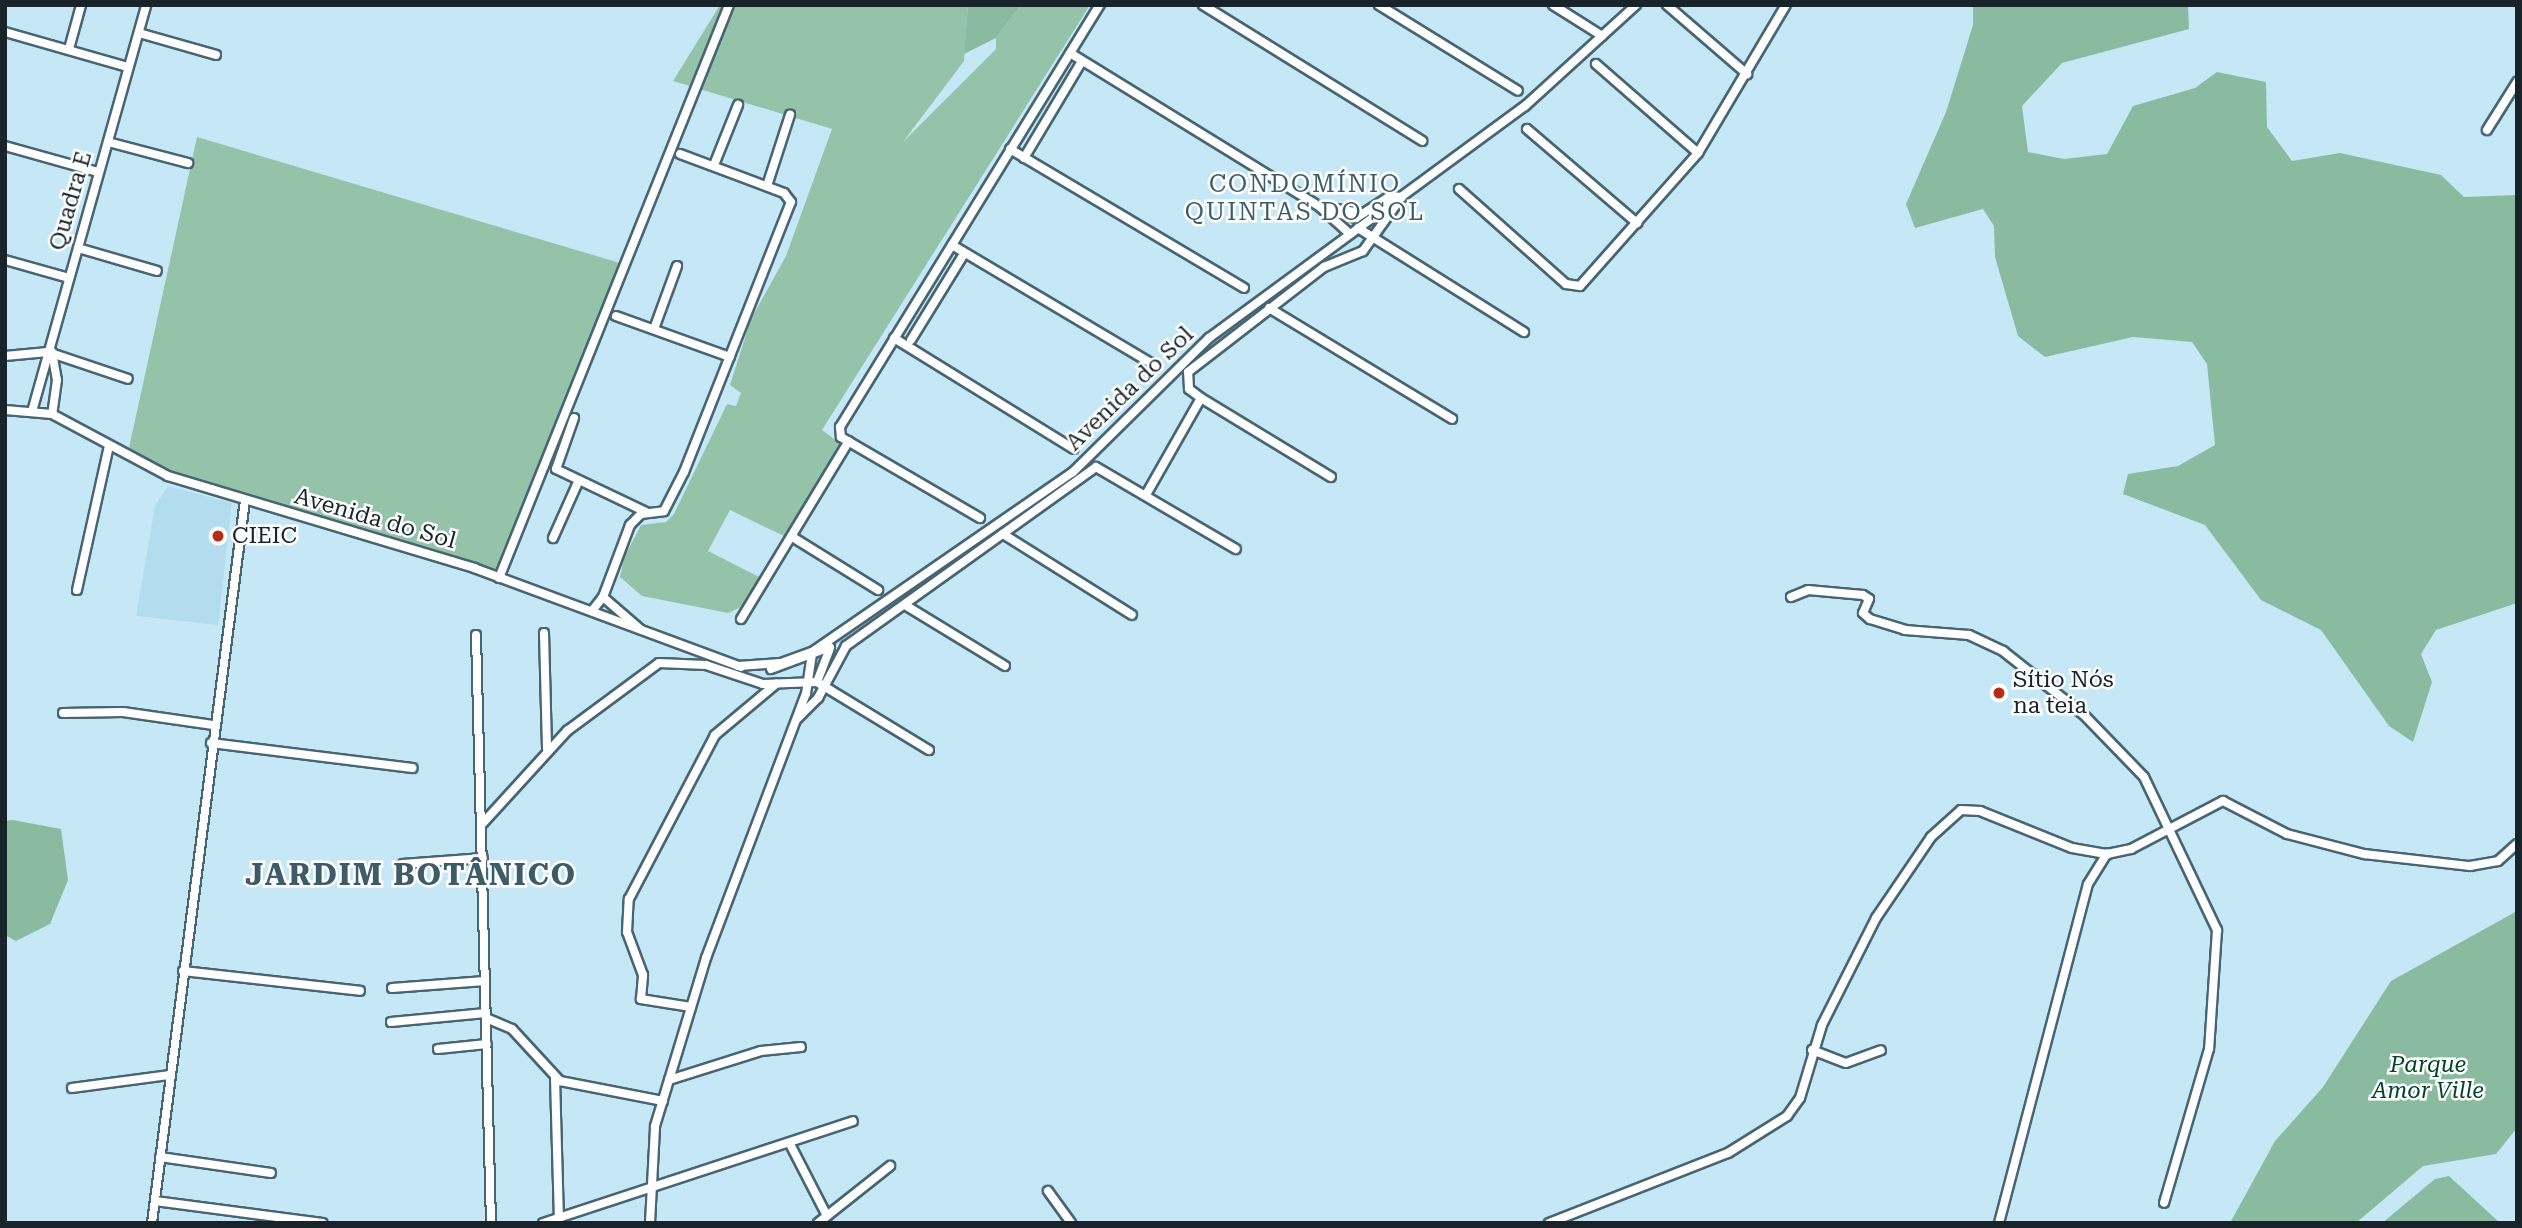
<!DOCTYPE html>
<html>
<head>
<meta charset="utf-8">
<style>
	body { margin:0 }
	#map { position:relative; width:2522px; height:1228px; overflow:hidden; background:#c6e8f6; font-family:"Roboto Serif",serif }
	div>[style] { position:absolute }
	.built>* { inset:0; background:#b3ddef }
	.green>* { inset:0; background:#95c3a9 }
	.forest>* { inset:0; background:#8abba0 }
	.roads { filter:drop-shadow(2px 0 #476572) drop-shadow(-2px 0 #476572) drop-shadow(0 2px #476572) drop-shadow(0 -2px #476572) }
	.minor>* { height:8px; margin:-4px; padding:0 4px; transform-origin:4px; border-radius:4px; background:#fff }
	.dots>* { width:19px; height:19px; translate:-50% -50%; box-sizing:border-box; border:4px solid #fff; border-radius:50% }
	span { translate:-50% -50%; white-space:nowrap; text-align:center; line-height:1.15; -webkit-text-stroke:5px #fff; paint-order:stroke }
	.street-label { font-size:23px; color:#18242a }
	.poi-label { font-size:23px; color:#18242a }
	.left { translate:0 -50%; text-align:left }
	.park-label { font-size:23px; color:#02442a; font-style:italic }
	.neighbourhood-label { font-size:24px; color:#3e5c68; letter-spacing:2px }
	.district-label { font-size:30px; color:#3e5c68; font-weight:700; letter-spacing:2px }
	.frame { position:absolute; inset:0; border:7px solid #18242a; pointer-events:none }
</style>
</head>
<body>
<div id="map">
	<div class="built">
		<i style="clip-path:polygon(168px 486px,232px 503px,218px 625px,136px 616px,155px 506px)"></i>
	</div>
	<div class="green">
		<i style="clip-path:polygon(720px 5px,968px 5px,964px 61px,903px 142px,996px 49px,996px 38px,1021px 5px,1090px 5px,822px 430px,841px 444px,786px 537px,730px 510px,708px 551px,761px 578px,745px 605px,728px 613px,642px 596px,620px 577px,624px 558px,641px 525px,666px 522px,674px 514px,727px 404px,736px 406px,741px 393px,730px 385px,751px 319px,786px 256px,832px 129px,673px 81px)"></i>
		<i style="clip-path:polygon(197px 137px,620px 263px,493px 577px,127px 457px)"></i>
	</div>
	<div class="forest">
		<i style="clip-path:polygon(968px 5px,1021px 5px,996px 38px,964px 54px)"></i>
		<i style="clip-path:polygon(1973px 5px,2188px 5px,2189px 29px,2062px 63px,2022px 106px,2028px 152px,2064px 159px,2107px 154px,2133px 106px,2195px 88px,2217px 72px,2266px 82px,2267px 127px,2292px 161px,2340px 153px,2441px 175px,2464px 197px,2517px 195px,2517px 603px,2436px 630px,2421px 654px,2432px 682px,2413px 742px,2389px 726px,2321px 630px,2261px 600px,2205px 525px,2123px 494px,2128px 474px,2178px 466px,2215px 445px,2207px 364px,2192px 342px,2133px 337px,2045px 357px,2018px 336px,1995px 257px,1994px 226px,1983px 209px,1915px 228px,1906px 204px,1946px 112px,1973px 25px)"></i>
		<i style="clip-path:polygon(13px 820px,61px 829px,68px 880px,50px 924px,16px 941px,5px 935px,5px 821px)"></i>
		<i style="clip-path:polygon(2517px 911px,2517px 1128px,2496px 1154px,2423px 1166px,2356px 1223px,2230px 1223px,2275px 1141px,2323px 1087px,2391px 981px)"></i>
		<i style="clip-path:polygon(2449px 1176px,2500px 1223px,2382px 1223px,2435px 1179px)"></i>
	</div>
	<div class="roads">
		<div class="minor">
			<i style="left:1203px;top:5px;width:258px;rotate:31.8deg"></i>
			<i style="left:1379px;top:5px;width:163px;rotate:31.7deg"></i>
			<i style="left:1553px;top:5px;width:58px;rotate:32.3deg"></i>
			<i style="left:1667px;top:5px;width:106px;rotate:40.8deg"></i>
			<i style="left:5px;top:32px;width:128px;rotate:15.9deg"></i>
			<i style="left:139px;top:33px;width:80px;rotate:15.9deg"></i>
			<i style="left:69px;top:49px;width:46px;rotate:-74.7deg"></i>
			<i style="left:1070px;top:53px;width:294px;rotate:31.6deg"></i>
			<i style="left:1320px;top:207px;width:40px;rotate:42deg"></i>
			<i style="left:1596px;top:64px;width:135px;rotate:41.1deg"></i>
			<i style="left:1527px;top:129px;width:145px;rotate:40.5deg"></i>
			<i style="left:2487px;top:130px;width:57px;rotate:-58deg"></i>
			<i style="left:108px;top:142px;width:83px;rotate:14.7deg"></i>
			<i style="left:5px;top:146px;width:97px;rotate:15.6deg"></i>
			<i style="left:1010px;top:149px;width:272px;rotate:30.7deg"></i>
			<i style="left:1024px;top:158px;width:113px;rotate:-59.1deg"></i>
			<i style="left:714px;top:165px;width:65px;rotate:-68.2deg"></i>
			<i style="left:767px;top:186px;width:75px;rotate:-72.1deg"></i>
			<i style="left:1459px;top:189px;width:143px;rotate:41.6deg"></i>
			<i style="left:1566px;top:284px;width:14px;rotate:8deg"></i>
			<i style="left:1580px;top:286px;width:178px;rotate:-48.4deg"></i>
			<i style="left:1698px;top:153px;width:172px;rotate:-59.3deg"></i>
			<i style="left:1324px;top:207px;width:39px;rotate:9deg"></i>
			<i style="left:1329px;top:211px;width:28px;rotate:15deg"></i>
			<i style="left:1356px;top:218px;width:40px;rotate:-32.9deg"></i>
			<i style="left:1390px;top:196px;width:12px;rotate:5deg"></i>
			<i style="left:1358px;top:228px;width:196px;rotate:32.1deg"></i>
			<i style="left:952px;top:245px;width:237px;rotate:30.7deg"></i>
			<i style="left:78px;top:248px;width:82px;rotate:16.2deg"></i>
			<i style="left:5px;top:260px;width:66px;rotate:15.7deg"></i>
			<i style="left:1269px;top:308px;width:214px;rotate:31.2deg"></i>
			<i style="left:616px;top:316px;width:121px;rotate:19.8deg"></i>
			<i style="left:654px;top:329px;width:67px;rotate:-69.9deg"></i>
			<i style="left:894px;top:338px;width:211px;rotate:31.7deg"></i>
			<i style="left:911px;top:340px;width:97px;rotate:-58.4deg"></i>
			<i style="left:52px;top:352px;width:28px;rotate:80deg"></i>
			<i style="left:57px;top:380px;width:34px;rotate:98deg"></i>
			<i style="left:5px;top:356px;width:43px;rotate:-5.3deg"></i>
			<i style="left:48px;top:352px;width:84px;rotate:18.6deg"></i>
			<i style="left:1201px;top:398px;width:152px;rotate:31.3deg"></i>
			<i style="left:33px;top:408px;width:419px;rotate:-74.3deg"></i>
			<i style="left:5px;top:410px;width:47px;rotate:4.9deg"></i>
			<i style="left:52px;top:414px;width:132px;rotate:28.1deg"></i>
			<i style="left:168px;top:476px;width:320px;rotate:16.7deg"></i>
			<i style="left:474px;top:568px;width:285px;rotate:20.3deg"></i>
			<i style="left:574px;top:418px;width:54px;rotate:109.4deg"></i>
			<i style="left:556px;top:469px;width:100px;rotate:25.5deg"></i>
			<i style="left:1147px;top:493px;width:109px;rotate:-60.4deg"></i>
			<i style="left:1201px;top:398px;width:15px;rotate:-143deg"></i>
			<i style="left:1189px;top:389px;width:17px;rotate:-93deg"></i>
			<i style="left:1188px;top:372px;width:172px;rotate:-37.7deg"></i>
			<i style="left:1324px;top:267px;width:42px;rotate:-22.3deg"></i>
			<i style="left:1363px;top:251px;width:60px;rotate:-54.5deg"></i>
			<i style="left:980px;top:518px;width:161px;rotate:-149.8deg"></i>
			<i style="left:841px;top:437px;width:10px;rotate:-96deg"></i>
			<i style="left:840px;top:427px;width:496px;rotate:-58.4deg"></i>
			<i style="left:1003px;top:534px;width:152px;rotate:32.1deg"></i>
			<i style="left:553px;top:538px;width:61px;rotate:-65.9deg"></i>
			<i style="left:794px;top:538px;width:99px;rotate:31.8deg"></i>
			<i style="left:499px;top:578px;width:617px;rotate:-68.13deg"></i>
			<i style="left:77px;top:590px;width:148px;rotate:-77.5deg"></i>
			<i style="left:603px;top:597px;width:49px;rotate:40.9deg"></i>
			<i style="left:1791px;top:597px;width:18px;rotate:-22deg"></i>
			<i style="left:1808px;top:590px;width:55px;rotate:5.2deg"></i>
			<i style="left:1863px;top:595px;width:7px;rotate:34deg"></i>
			<i style="left:1869px;top:599px;width:15px;rotate:113deg"></i>
			<i style="left:1863px;top:613px;width:9px;rotate:41deg"></i>
			<i style="left:1870px;top:619px;width:37px;rotate:17deg"></i>
			<i style="left:1905px;top:630px;width:64px;rotate:4.5deg"></i>
			<i style="left:1969px;top:635px;width:38px;rotate:25deg"></i>
			<i style="left:2003px;top:651px;width:103px;rotate:38.3deg"></i>
			<i style="left:2084px;top:715px;width:86px;rotate:45.9deg"></i>
			<i style="left:2144px;top:777px;width:170px;rotate:64.5deg"></i>
			<i style="left:2217px;top:930px;width:119px;rotate:93.8deg"></i>
			<i style="left:2209px;top:1049px;width:160px;rotate:106.3deg"></i>
			<i style="left:905px;top:605px;width:117px;rotate:31.4deg"></i>
			<i style="left:592px;top:611px;width:18px;rotate:-52deg"></i>
			<i style="left:603px;top:597px;width:77px;rotate:-69.4deg"></i>
			<i style="left:630px;top:525px;width:16px;rotate:-45deg"></i>
			<i style="left:641px;top:514px;width:23px;rotate:-7deg"></i>
			<i style="left:664px;top:511px;width:44px;rotate:-62.9deg"></i>
			<i style="left:684px;top:472px;width:290px;rotate:-68.4deg"></i>
			<i style="left:791px;top:202px;width:11px;rotate:-128deg"></i>
			<i style="left:784px;top:193px;width:111px;rotate:-159.4deg"></i>
			<i style="left:741px;top:619px;width:208px;rotate:-58.8deg"></i>
			<i style="left:544px;top:633px;width:116px;rotate:88.5deg"></i>
			<i style="left:476px;top:635px;width:588px;rotate:88.54deg"></i>
			<i style="left:738px;top:666px;width:43px;rotate:-4deg"></i>
			<i style="left:781px;top:663px;width:33px;rotate:-20deg"></i>
			<i style="left:812px;top:652px;width:317px;rotate:-34.6deg"></i>
			<i style="left:1073px;top:472px;width:191px;rotate:-44.6deg"></i>
			<i style="left:1209px;top:338px;width:392px;rotate:-36.3deg"></i>
			<i style="left:1525px;top:106px;width:150px;rotate:-42.3deg"></i>
			<i style="left:771px;top:669px;width:63px;rotate:-20.4deg"></i>
			<i style="left:817px;top:682px;width:34px;rotate:-69deg"></i>
			<i style="left:63px;top:713px;width:60px;rotate:-1deg"></i>
			<i style="left:123px;top:712px;width:91px;rotate:8.2deg"></i>
			<i style="left:797px;top:719px;width:30px;rotate:-45deg"></i>
			<i style="left:818px;top:698px;width:59px;rotate:-61.7deg"></i>
			<i style="left:846px;top:646px;width:307px;rotate:-35.6deg"></i>
			<i style="left:1096px;top:467px;width:162px;rotate:30.4deg"></i>
			<i style="left:211px;top:743px;width:203px;rotate:7.1deg"></i>
			<i style="left:483px;top:823px;width:125px;rotate:-47.6deg"></i>
			<i style="left:567px;top:731px;width:114px;rotate:-36.5deg"></i>
			<i style="left:659px;top:663px;width:47px;rotate:2.4deg"></i>
			<i style="left:706px;top:665px;width:60px;rotate:18.4deg"></i>
			<i style="left:763px;top:684px;width:54px;rotate:-2.1deg"></i>
			<i style="left:817px;top:682px;width:131px;rotate:31.3deg"></i>
			<i style="left:403px;top:864px;width:80px;rotate:-4.3deg"></i>
			<i style="left:183px;top:971px;width:178px;rotate:6.4deg"></i>
			<i style="left:392px;top:988px;width:93px;rotate:-4.3deg"></i>
			<i style="left:691px;top:1007px;width:51px;rotate:-170.9deg"></i>
			<i style="left:641px;top:999px;width:24px;rotate:-85deg"></i>
			<i style="left:643px;top:975px;width:46px;rotate:-110.4deg"></i>
			<i style="left:627px;top:932px;width:33px;rotate:-87deg"></i>
			<i style="left:629px;top:899px;width:185px;rotate:-62.3deg"></i>
			<i style="left:715px;top:735px;width:80px;rotate:-39.9deg"></i>
			<i style="left:486px;top:1018px;width:28px;rotate:23deg"></i>
			<i style="left:512px;top:1029px;width:71px;rotate:47.3deg"></i>
			<i style="left:560px;top:1081px;width:105px;rotate:11deg"></i>
			<i style="left:391px;top:1022px;width:95px;rotate:-5.4deg"></i>
			<i style="left:438px;top:1049px;width:49px;rotate:-5.8deg"></i>
			<i style="left:1812px;top:1050px;width:36px;rotate:21deg"></i>
			<i style="left:1846px;top:1063px;width:37px;rotate:-20deg"></i>
			<i style="left:555px;top:1078px;width:143px;rotate:88.4deg"></i>
			<i style="left:669px;top:1080px;width:96px;rotate:-17.5deg"></i>
			<i style="left:761px;top:1051px;width:40px;rotate:-5.7deg"></i>
			<i style="left:72px;top:1088px;width:99px;rotate:-7.6deg"></i>
			<i style="left:790px;top:1144px;width:81px;rotate:62.8deg"></i>
			<i style="left:160px;top:1157px;width:112px;rotate:8.2deg"></i>
			<i style="left:1048px;top:1191px;width:39px;rotate:54deg"></i>
			<i style="left:155px;top:1201px;width:169px;rotate:7.5deg"></i>
			<i style="left:152px;top:1223px;width:729px;rotate:-82.67deg"></i>
			<i style="left:543px;top:1223px;width:326px;rotate:-18.2deg"></i>
			<i style="left:650px;top:1223px;width:97px;rotate:-87deg"></i>
			<i style="left:655px;top:1126px;width:176px;rotate:-73.1deg"></i>
			<i style="left:706px;top:958px;width:282px;rotate:-69.3deg"></i>
			<i style="left:806px;top:694px;width:40px;rotate:-81.5deg"></i>
			<i style="left:818px;top:1223px;width:92px;rotate:-38.4deg"></i>
			<i style="left:1549px;top:1223px;width:192px;rotate:-21.4deg"></i>
			<i style="left:1728px;top:1153px;width:70px;rotate:-32.1deg"></i>
			<i style="left:1787px;top:1116px;width:22px;rotate:-54deg"></i>
			<i style="left:1800px;top:1098px;width:76px;rotate:-73.2deg"></i>
			<i style="left:1822px;top:1025px;width:120px;rotate:-63.2deg"></i>
			<i style="left:1876px;top:918px;width:98px;rotate:-55.8deg"></i>
			<i style="left:1931px;top:837px;width:40px;rotate:-42deg"></i>
			<i style="left:1961px;top:810px;width:19px;rotate:3deg"></i>
			<i style="left:1980px;top:811px;width:99px;rotate:21.9deg"></i>
			<i style="left:2072px;top:848px;width:36px;rotate:10deg"></i>
			<i style="left:2107px;top:854px;width:25px;rotate:-12deg"></i>
			<i style="left:2131px;top:849px;width:104px;rotate:-27.6deg"></i>
			<i style="left:2223px;top:801px;width:72px;rotate:27.3deg"></i>
			<i style="left:2287px;top:834px;width:80px;rotate:14.6deg"></i>
			<i style="left:2364px;top:854px;width:107px;rotate:6.5deg"></i>
			<i style="left:2470px;top:866px;width:28px;rotate:-10deg"></i>
			<i style="left:2498px;top:861px;width:25px;rotate:-42deg"></i>
			<i style="left:1999px;top:1223px;width:350px;rotate:-75.3deg"></i>
			<i style="left:2088px;top:884px;width:36px;rotate:-58deg"></i>
		</div>
	</div>
	<div class="dots">
		<i style="left:218px;top:536px;background:#b82d13"></i>
		<i style="left:1999px;top:693px;background:#b82d13"></i>
	</div>
	<div class="street-label">
		<span style="left:71px;top:201px;rotate:-74deg">Quadra E</span>
		<span style="left:1130px;top:389px;rotate:-44deg">Avenida do Sol</span>
		<span style="left:375px;top:519px;rotate:16deg">Avenida do Sol</span>
	</div>
	<div class="poi-label">
		<span class="left" style="left:232px;top:536px">CIEIC</span>
		<span class="left" style="left:2013px;top:693px">Sítio Nós<br>na teia</span>
	</div>
	<div class="park-label">
		<span style="left:2428px;top:1078px">Parque<br>Amor Ville</span>
	</div>
	<div class="neighbourhood-label">
		<span style="left:1305px;top:199px">CONDOMÍNIO<br>QUINTAS DO SOL</span>
	</div>
	<div class="district-label">
		<span style="left:411px;top:875px">JARDIM BOTÂNICO</span>
	</div>
	<div class="frame"></div>
</div>
</body>
</html>
